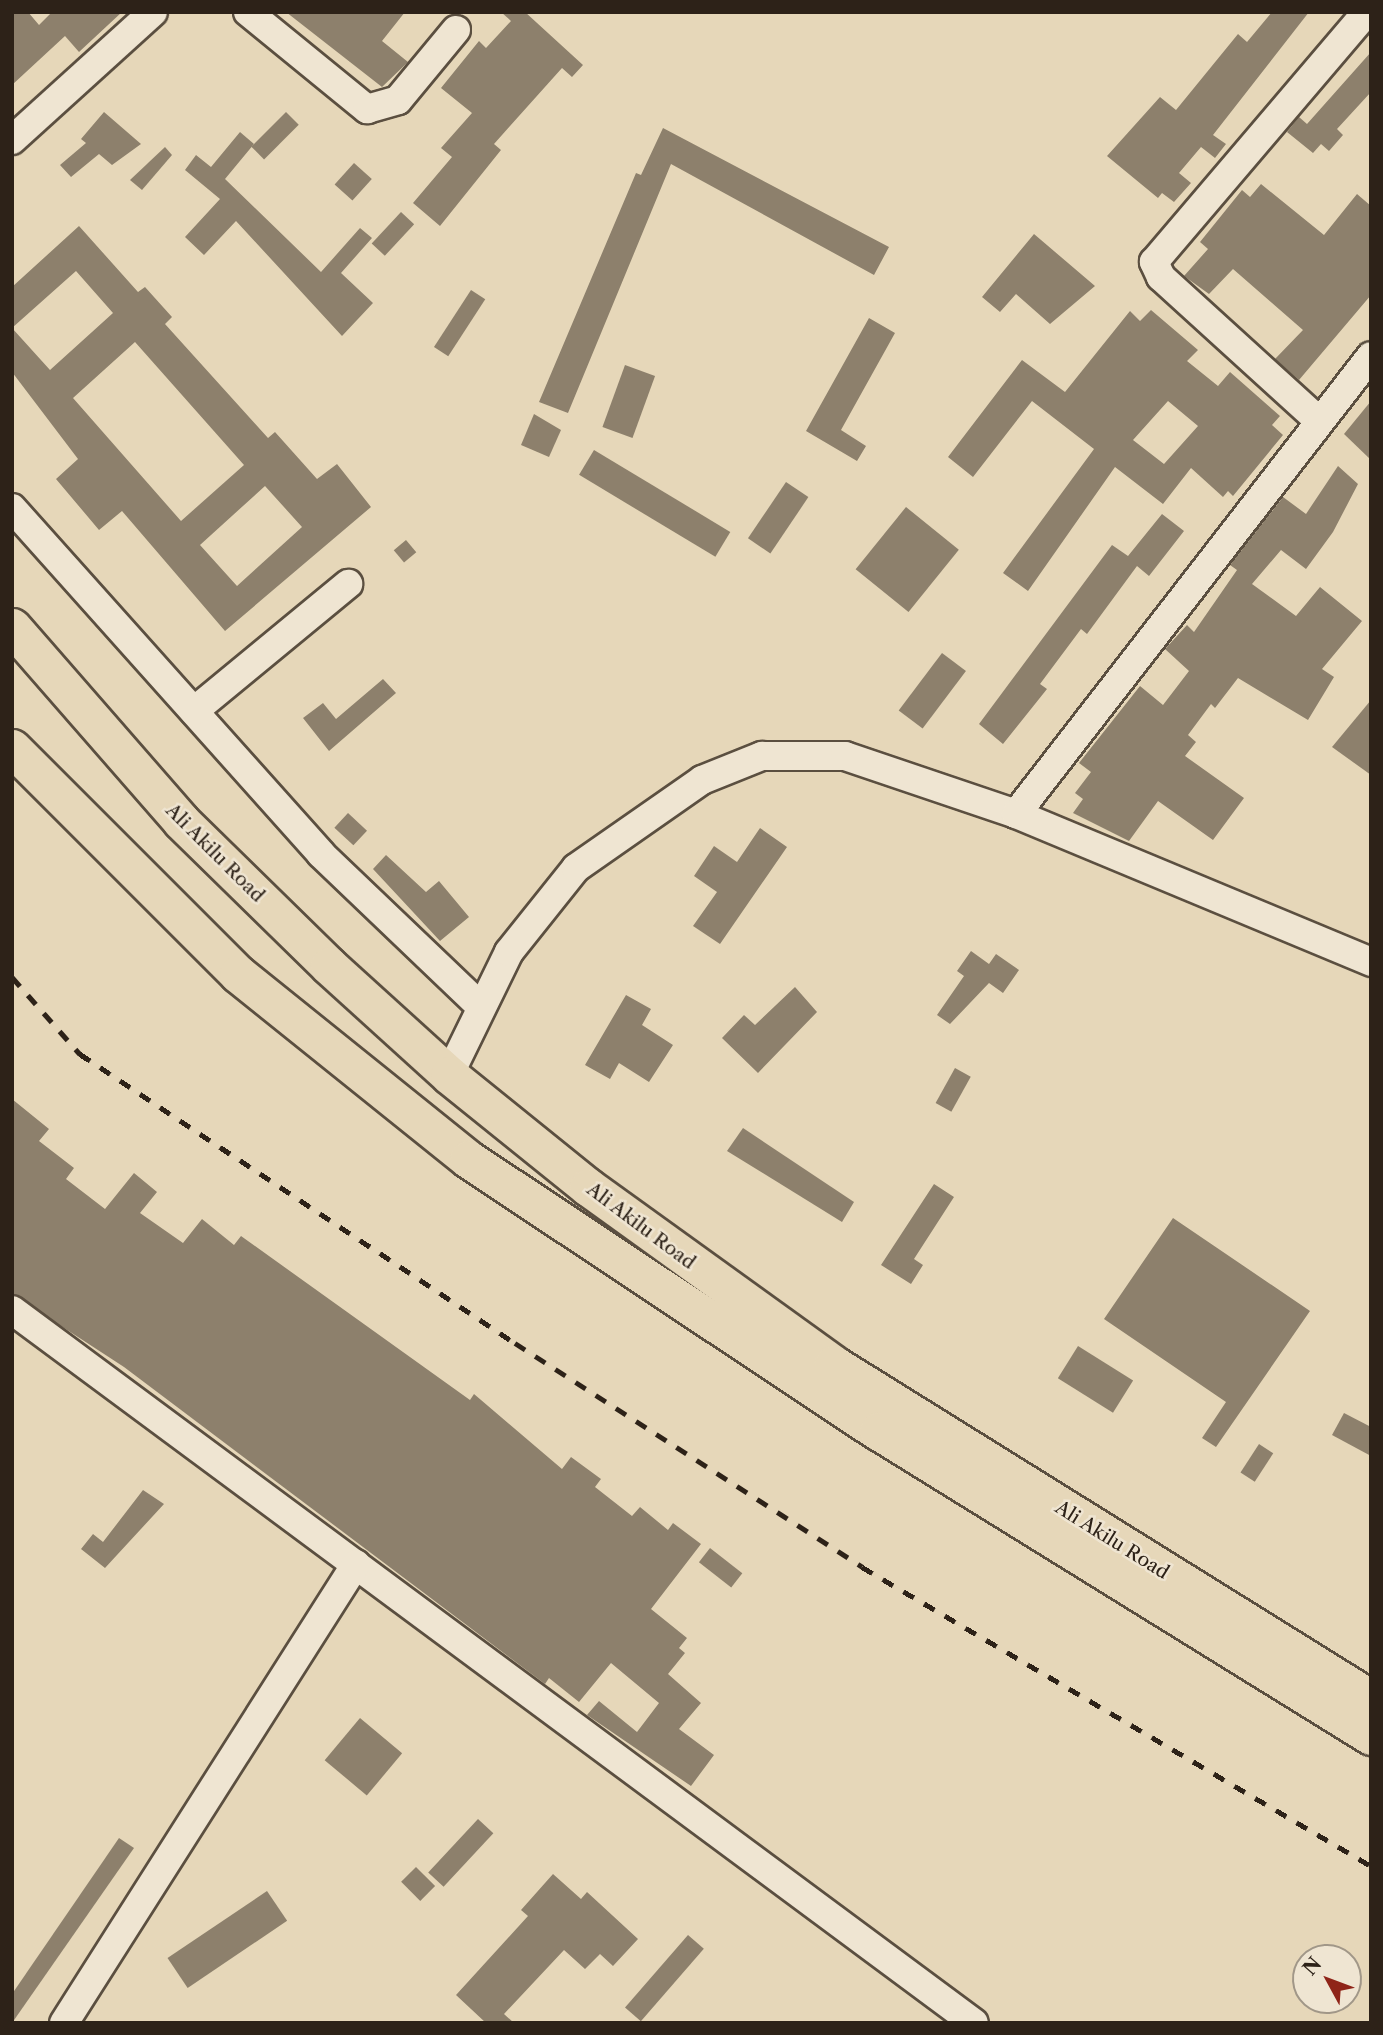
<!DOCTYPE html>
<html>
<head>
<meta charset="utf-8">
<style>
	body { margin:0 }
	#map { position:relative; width:1383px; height:2035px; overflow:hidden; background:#e6d7b9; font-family:"Libre Caslon Text",serif }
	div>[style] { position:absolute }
	.building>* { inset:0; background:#8d806c; transform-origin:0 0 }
	.roads { filter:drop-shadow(2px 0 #5b4f40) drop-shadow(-2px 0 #5b4f40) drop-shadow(0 2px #5b4f40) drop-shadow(0 -2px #5b4f40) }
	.minor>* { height:28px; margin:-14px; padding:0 14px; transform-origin:14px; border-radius:14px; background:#efe5d2 }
	.major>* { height:37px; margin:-18.5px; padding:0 18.5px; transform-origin:18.5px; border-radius:18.5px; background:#e6d7b9 }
	.rail>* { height:5px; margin-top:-2.5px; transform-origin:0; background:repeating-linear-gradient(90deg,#2d2218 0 12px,transparent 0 24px) }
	span { translate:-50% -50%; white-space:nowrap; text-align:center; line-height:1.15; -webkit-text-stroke:5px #efe5d2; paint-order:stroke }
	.street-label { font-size:19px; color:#2d2218 }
	.frame { position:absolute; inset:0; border:14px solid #2d2218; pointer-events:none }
	.north { position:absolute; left:1292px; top:1944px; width:70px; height:70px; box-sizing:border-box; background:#efe5d2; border:2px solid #a19788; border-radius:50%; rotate:311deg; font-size:19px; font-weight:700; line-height:28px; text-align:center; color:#2d2218 }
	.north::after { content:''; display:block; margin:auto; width:24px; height:32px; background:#8f2418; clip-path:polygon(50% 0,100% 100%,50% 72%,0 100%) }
</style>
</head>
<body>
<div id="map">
	<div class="building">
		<i style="clip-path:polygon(12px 12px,28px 12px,39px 25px,52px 12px,122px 12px,79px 52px,65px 36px,12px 85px)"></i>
		<i style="clip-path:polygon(286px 12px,405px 12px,382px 41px,408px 62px,382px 87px)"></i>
		<i style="clip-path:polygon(501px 12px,525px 12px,583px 65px,572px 77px,562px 68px,494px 144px,501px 150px,440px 226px,413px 203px,452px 157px,441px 148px,472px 113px,441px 88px,479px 41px,486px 48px,511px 21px)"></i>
		<i style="clip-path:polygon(1272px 12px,1309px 12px,1213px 135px,1226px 144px,1215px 158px,1201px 147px,1179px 173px,1191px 183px,1174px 202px,1162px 193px,1158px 198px,1107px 156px,1160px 97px,1176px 110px,1238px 34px,1247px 42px)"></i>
		<i style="clip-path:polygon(1371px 52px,1371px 92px,1337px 129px,1343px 135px,1329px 151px,1321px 144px,1313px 153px,1287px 132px,1299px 117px,1307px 124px)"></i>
		<i style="clip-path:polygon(104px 112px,141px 144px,112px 165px,99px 154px,71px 177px,60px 165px,86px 143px,81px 139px)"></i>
		<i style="left:286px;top:112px;width:18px;height:49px;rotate:45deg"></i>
		<i style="clip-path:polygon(663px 128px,889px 247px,874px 275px,671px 164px,568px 413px,539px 402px,636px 173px,641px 175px)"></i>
		<i style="clip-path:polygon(240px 132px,254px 144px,225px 179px,321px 272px,360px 228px,372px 238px,341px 273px,373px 303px,342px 336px,236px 221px,204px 255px,185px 237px,220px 199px,185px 170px,196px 155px,211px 167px)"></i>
		<i style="clip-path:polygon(165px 147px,172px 155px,142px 190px,130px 180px)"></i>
		<i style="left:354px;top:163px;width:24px;height:29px;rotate:42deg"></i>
		<i style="clip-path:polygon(1261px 184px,1324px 235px,1357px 194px,1371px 206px,1371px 295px,1299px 380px,1275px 359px,1303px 330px,1233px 269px,1209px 294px,1184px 276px,1208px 249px,1200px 242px,1242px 190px,1250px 197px)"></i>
		<i style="left:401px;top:212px;width:18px;height:43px;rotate:43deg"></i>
		<i style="clip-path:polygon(evenodd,79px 226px,138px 292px,145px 287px,172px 317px,165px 324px,268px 438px,275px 432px,317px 479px,337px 464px,371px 507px,225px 631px,122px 511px,99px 530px,56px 479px,78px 459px,12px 372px,12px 287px,79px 226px,76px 271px,113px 313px,50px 370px,12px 328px,76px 271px,79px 226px,135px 342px,244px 465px,181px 521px,73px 398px,135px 342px,79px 226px,265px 486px,302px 527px,237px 586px,200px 545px,265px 486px)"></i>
		<i style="clip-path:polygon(1034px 234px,1095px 286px,1050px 324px,1016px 294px,1000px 312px,982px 297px)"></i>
		<i style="left:471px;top:290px;width:17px;height:68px;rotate:33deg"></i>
		<i style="clip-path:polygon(evenodd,1151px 310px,1198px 350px,1187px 361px,1218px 386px,1230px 372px,1280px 416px,1272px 425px,1283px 435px,1233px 496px,1228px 491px,1223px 497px,1191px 468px,1163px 504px,1115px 467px,1028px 591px,1003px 573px,1094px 449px,1032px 401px,973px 477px,948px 457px,1022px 360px,1065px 392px,1130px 311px,1140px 321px,1151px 310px,1168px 401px,1198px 426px,1164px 464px,1133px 440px,1168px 401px)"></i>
		<i style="clip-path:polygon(869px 318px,895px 333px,841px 430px,866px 446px,857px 461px,806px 431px)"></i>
		<i style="left:625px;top:365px;width:32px;height:66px;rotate:20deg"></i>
		<i style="clip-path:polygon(1371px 401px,1371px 460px,1344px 434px)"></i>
		<i style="clip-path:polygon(534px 414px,561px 430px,549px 457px,521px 445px)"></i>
		<i style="left:594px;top:450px;width:159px;height:29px;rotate:31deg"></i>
		<i style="clip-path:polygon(1338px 466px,1358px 484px,1333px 532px,1306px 569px,1281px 550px,1252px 584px,1296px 616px,1320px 587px,1362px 621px,1322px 669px,1334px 677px,1308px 720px,1238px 678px,1215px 708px,1211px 704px,1188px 735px,1196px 742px,1185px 756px,1244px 798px,1213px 840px,1158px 801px,1129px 841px,1073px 813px,1083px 799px,1075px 793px,1091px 772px,1079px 763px,1140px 686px,1163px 705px,1189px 671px,1165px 649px,1187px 625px,1194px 632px,1237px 570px,1230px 565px,1283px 497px,1306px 514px)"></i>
		<i style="left:786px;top:482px;width:27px;height:68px;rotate:34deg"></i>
		<i style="left:906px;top:507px;width:68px;height:80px;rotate:39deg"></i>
		<i style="clip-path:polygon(1162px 514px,1184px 531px,1149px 576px,1137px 566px,1087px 634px,1081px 629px,1040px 684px,1047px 689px,1003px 744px,979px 724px,1112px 545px,1128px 556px)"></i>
		<i style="left:406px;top:540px;width:16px;height:16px;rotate:50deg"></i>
		<i style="left:942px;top:653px;width:30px;height:72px;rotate:37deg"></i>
		<i style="clip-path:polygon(383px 679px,396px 693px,329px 751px,303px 718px,323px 703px,336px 719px)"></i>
		<i style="clip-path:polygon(1371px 700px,1371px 775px,1332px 747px)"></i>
		<i style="left:348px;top:813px;width:26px;height:20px;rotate:43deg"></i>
		<i style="clip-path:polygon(760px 828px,787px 847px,720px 944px,693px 926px,717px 892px,694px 876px,714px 846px,737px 862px)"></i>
		<i style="clip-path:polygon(386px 855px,426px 892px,439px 881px,469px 917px,440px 941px,373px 869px)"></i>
		<i style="clip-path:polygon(971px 951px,989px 964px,996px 954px,1019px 970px,1003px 993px,989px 983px,950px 1024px,937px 1015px,964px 976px,957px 971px)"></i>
		<i style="clip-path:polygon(795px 987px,817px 1012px,758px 1073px,722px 1038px,744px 1015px,755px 1025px)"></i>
		<i style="clip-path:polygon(626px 995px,651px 1009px,642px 1025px,673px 1045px,649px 1082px,619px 1063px,610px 1079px,585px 1065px)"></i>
		<i style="left:955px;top:1068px;width:18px;height:40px;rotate:29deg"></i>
		<i style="clip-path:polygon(12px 1099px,49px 1129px,39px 1141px,74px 1168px,66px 1179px,105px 1209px,134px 1173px,157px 1192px,140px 1213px,183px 1243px,202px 1219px,234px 1245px,241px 1236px,470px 1400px,474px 1394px,562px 1469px,571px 1457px,601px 1479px,595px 1487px,632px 1516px,640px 1507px,668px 1530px,673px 1523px,701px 1544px,651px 1609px,687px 1638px,679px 1648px,685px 1653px,668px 1674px,701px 1703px,679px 1729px,714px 1755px,691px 1786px,587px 1715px,599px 1701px,637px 1732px,659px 1703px,611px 1663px,579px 1702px,549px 1678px,545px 1684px,124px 1367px,12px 1294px)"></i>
		<i style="clip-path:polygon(743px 1128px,854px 1202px,842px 1222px,727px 1151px)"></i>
		<i style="clip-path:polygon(934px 1184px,954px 1197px,914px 1259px,923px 1265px,911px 1284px,881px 1265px)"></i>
		<i style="clip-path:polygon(1173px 1218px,1310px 1311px,1216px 1447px,1202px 1438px,1226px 1402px,1104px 1319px)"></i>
		<i style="left:1078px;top:1346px;width:65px;height:38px;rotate:32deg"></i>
		<i style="clip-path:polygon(1344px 1413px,1371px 1427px,1371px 1456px,1332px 1435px)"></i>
		<i style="left:1259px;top:1444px;width:17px;height:34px;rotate:33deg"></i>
		<i style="clip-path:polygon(143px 1490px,164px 1504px,105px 1568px,81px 1549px,93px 1534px,103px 1542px)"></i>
		<i style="left:710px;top:1548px;width:41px;height:18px;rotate:38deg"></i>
		<i style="left:360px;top:1718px;width:55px;height:55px;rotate:40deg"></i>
		<i style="left:478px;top:1819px;width:21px;height:73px;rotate:43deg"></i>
		<i style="clip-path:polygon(119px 1838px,134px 1848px,12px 2023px,12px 1994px)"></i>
		<i style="left:416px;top:1867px;width:27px;height:21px;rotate:45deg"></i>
		<i style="clip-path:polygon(553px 1874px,581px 1899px,587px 1892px,638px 1939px,613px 1966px,600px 1954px,585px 1969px,564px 1950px,504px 2014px,514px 2023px,486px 2023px,456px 1995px,528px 1916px,521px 1910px)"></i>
		<i style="left:267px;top:1891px;width:36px;height:120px;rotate:56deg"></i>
		<i style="left:688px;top:1935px;width:21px;height:96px;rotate:41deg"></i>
	</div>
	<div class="roads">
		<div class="minor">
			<i style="left:248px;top:12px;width:154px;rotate:39.2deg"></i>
			<i style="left:367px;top:109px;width:32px;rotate:-16deg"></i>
			<i style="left:398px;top:100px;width:91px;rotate:-50.4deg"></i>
			<i style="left:12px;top:140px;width:190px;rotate:-42.2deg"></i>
			<i style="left:1317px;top:419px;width:211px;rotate:-137.7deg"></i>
			<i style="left:1161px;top:277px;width:17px;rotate:-115deg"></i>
			<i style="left:1154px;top:262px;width:328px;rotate:-49.6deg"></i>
			<i style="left:12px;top:508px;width:464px;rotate:48.2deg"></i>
			<i style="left:321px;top:854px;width:217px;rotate:43.7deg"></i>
			<i style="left:194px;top:711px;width:200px;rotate:-39.5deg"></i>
			<i style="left:1016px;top:814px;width:579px;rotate:-52.22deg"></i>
			<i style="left:449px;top:1075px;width:137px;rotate:-64deg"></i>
			<i style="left:509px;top:952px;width:107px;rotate:-51.4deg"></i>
			<i style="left:576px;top:868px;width:154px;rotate:-34.9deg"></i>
			<i style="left:702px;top:780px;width:65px;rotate:-21.8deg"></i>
			<i style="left:762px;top:756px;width:83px"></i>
			<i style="left:845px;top:756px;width:181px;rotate:18.7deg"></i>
			<i style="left:1016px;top:814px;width:385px;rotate:22.6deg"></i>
			<i style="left:12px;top:1310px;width:1197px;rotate:36.54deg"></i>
			<i style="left:64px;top:2023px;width:544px;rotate:-57.54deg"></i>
		</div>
		<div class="major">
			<i style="left:12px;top:627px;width:257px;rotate:48.9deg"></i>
			<i style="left:181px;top:821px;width:207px;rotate:44.4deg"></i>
			<i style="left:329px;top:966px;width:162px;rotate:42.2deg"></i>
			<i style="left:449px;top:1075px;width:179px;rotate:38.9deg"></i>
			<i style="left:588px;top:1187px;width:302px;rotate:35.8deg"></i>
			<i style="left:833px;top:1364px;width:634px;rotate:31.91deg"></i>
			<i style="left:12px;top:748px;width:320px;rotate:45deg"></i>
			<i style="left:238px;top:974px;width:295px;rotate:38.8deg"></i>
			<i style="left:468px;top:1159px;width:492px;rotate:33.6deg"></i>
			<i style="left:878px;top:1431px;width:580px;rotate:31.74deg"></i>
		</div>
	</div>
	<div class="rail">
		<i style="left:12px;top:977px;width:103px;rotate:48.6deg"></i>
		<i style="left:80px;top:1054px;width:522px;rotate:33.6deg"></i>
		<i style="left:515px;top:1343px;width:413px;rotate:32.8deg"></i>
		<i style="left:862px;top:1567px;width:590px;rotate:30.43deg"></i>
	</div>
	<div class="street-label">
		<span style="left:215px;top:853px;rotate:45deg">Ali Akilu Road</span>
		<span style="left:641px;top:1226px;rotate:37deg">Ali Akilu Road</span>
		<span style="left:1112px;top:1540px;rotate:32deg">Ali Akilu Road</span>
	</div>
	<div class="frame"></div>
	<div class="north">N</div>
</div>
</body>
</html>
